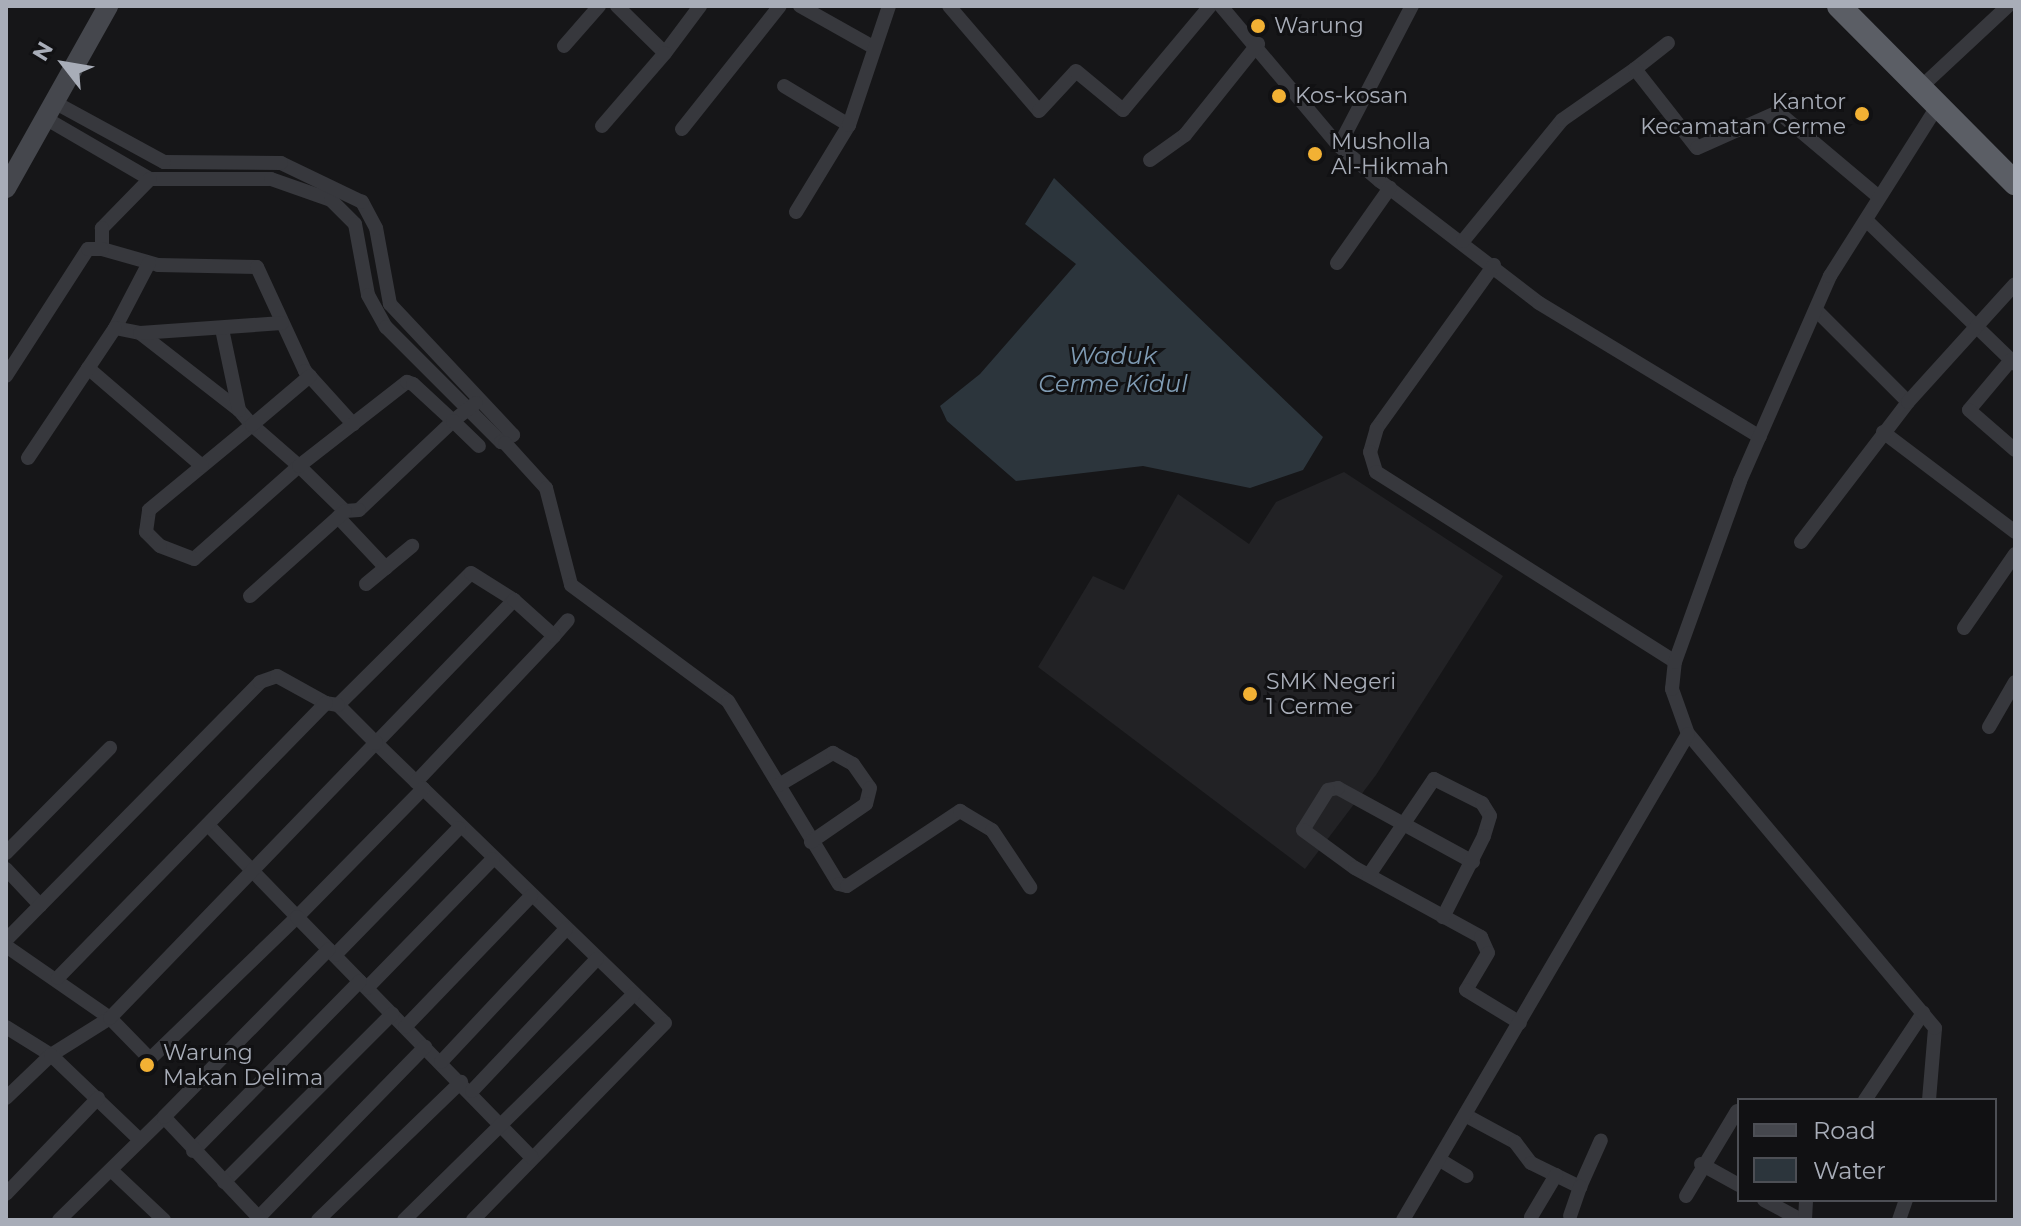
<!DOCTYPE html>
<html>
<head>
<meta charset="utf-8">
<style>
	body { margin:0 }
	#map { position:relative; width:2021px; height:1226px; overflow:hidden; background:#161618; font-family:Montserrat,sans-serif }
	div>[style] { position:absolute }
	.built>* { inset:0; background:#222225 }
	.water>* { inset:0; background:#2c353c }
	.minor>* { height:14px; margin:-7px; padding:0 7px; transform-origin:7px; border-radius:7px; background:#37383d }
	.secondary>* { height:20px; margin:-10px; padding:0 10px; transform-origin:10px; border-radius:10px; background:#45474d }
	.trunk>* { height:24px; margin:-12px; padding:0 12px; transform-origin:12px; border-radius:12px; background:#5b5e65 }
	.dots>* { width:22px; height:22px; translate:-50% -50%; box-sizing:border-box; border:4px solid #111113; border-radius:50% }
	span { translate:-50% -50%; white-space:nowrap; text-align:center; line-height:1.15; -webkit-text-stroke:6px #111113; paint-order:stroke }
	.poi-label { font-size:22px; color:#a8adb8 }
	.left { translate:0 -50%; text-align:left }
	.right { translate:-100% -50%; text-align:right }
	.water-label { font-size:24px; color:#7f9bb3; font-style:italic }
	.frame { position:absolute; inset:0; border:8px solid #a8adb8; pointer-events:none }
	.legend { position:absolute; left:1737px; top:1098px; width:260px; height:104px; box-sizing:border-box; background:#111113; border:2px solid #4d4f55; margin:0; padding:10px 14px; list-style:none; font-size:24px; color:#a8adb8 }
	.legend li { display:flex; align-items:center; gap:16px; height:40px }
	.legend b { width:40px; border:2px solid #4d4f55 }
	.north { position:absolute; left:24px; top:24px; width:80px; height:80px; -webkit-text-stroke:6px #111113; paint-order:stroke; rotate:301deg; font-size:22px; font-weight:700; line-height:32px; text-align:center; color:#a8adb8 }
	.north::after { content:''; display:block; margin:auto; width:28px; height:36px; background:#a8adb8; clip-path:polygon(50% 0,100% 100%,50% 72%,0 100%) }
</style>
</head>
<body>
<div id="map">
	<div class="built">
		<i style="clip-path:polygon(1344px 472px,1503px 576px,1376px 775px,1305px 869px,1038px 667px,1093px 576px,1124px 590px,1178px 494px,1249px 544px,1276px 502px)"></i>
	</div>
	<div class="water">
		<i style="clip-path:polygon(1054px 178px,1323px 437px,1303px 470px,1250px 488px,1143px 466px,1016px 481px,947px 421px,940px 406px,980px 374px,1076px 264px,1025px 224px)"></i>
	</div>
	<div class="minor">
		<i style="left:617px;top:6px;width:67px;rotate:44.4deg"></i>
		<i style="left:665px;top:53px;width:59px;rotate:-53.3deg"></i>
		<i style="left:800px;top:6px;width:84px;rotate:29.3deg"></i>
		<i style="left:949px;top:6px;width:138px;rotate:49.4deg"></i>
		<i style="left:1039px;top:111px;width:54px;rotate:-47.2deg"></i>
		<i style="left:1076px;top:71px;width:61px;rotate:39.7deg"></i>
		<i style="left:1123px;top:110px;width:136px;rotate:-50.1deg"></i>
		<i style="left:1221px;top:6px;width:183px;rotate:49.9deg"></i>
		<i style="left:1339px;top:146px;width:54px;rotate:40.5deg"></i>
		<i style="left:1380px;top:181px;width:200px;rotate:37.5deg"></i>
		<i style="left:1539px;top:303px;width:258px;rotate:31.2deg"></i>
		<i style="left:564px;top:46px;width:53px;rotate:-48.8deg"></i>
		<i style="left:1635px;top:69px;width:42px;rotate:-38.2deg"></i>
		<i style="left:784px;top:86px;width:76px;rotate:31deg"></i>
		<i style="left:1920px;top:88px;width:120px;rotate:-43deg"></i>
		<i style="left:45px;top:118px;width:121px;rotate:30.2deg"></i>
		<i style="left:150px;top:179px;width:121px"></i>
		<i style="left:271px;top:179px;width:64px;rotate:19.3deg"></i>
		<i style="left:331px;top:200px;width:34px;rotate:45deg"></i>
		<i style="left:355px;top:224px;width:72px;rotate:79.6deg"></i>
		<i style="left:368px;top:295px;width:37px;rotate:61deg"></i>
		<i style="left:386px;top:327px;width:163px;rotate:45deg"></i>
		<i style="left:501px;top:442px;width:14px;rotate:-30deg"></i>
		<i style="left:513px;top:435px;width:180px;rotate:-133.2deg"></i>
		<i style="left:390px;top:304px;width:77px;rotate:-100.4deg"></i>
		<i style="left:376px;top:228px;width:30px;rotate:-118deg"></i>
		<i style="left:362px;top:202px;width:90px;rotate:-154.3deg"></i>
		<i style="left:281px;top:163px;width:117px;rotate:-179.5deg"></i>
		<i style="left:164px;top:162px;width:125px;rotate:-151.4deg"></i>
		<i style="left:602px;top:126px;width:96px;rotate:-49.2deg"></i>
		<i style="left:682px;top:129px;width:157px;rotate:-51.5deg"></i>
		<i style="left:1339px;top:146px;width:158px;rotate:-62.5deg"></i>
		<i style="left:1150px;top:160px;width:43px;rotate:-35.5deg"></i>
		<i style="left:1185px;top:135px;width:117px;rotate:-51.3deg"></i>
		<i style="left:150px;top:179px;width:69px;rotate:134.4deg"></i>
		<i style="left:102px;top:228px;width:21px;rotate:90deg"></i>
		<i style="left:102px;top:249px;width:58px;rotate:15.9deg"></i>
		<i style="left:158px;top:265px;width:99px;rotate:1.2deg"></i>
		<i style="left:257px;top:267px;width:115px;rotate:65.2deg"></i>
		<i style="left:305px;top:371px;width:72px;rotate:47.8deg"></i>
		<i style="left:796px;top:212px;width:102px;rotate:-58.7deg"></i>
		<i style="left:849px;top:125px;width:126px;rotate:-71.4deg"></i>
		<i style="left:1866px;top:220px;width:207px;rotate:44deg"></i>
		<i style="left:1463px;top:241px;width:156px;rotate:-50.7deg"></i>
		<i style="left:1562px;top:120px;width:89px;rotate:-34.9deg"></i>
		<i style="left:1635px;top:69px;width:100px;rotate:51.9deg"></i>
		<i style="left:1697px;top:148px;width:89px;rotate:-24deg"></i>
		<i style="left:1778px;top:112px;width:132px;rotate:40.1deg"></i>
		<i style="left:149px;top:263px;width:73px;rotate:117.6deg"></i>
		<i style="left:115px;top:328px;width:25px;rotate:11deg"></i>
		<i style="left:140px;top:333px;width:125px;rotate:37.9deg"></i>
		<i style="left:239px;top:410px;width:20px;rotate:49deg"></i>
		<i style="left:252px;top:425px;width:62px;rotate:41.1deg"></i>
		<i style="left:299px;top:466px;width:140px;rotate:138.5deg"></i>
		<i style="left:194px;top:559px;width:36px;rotate:-159deg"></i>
		<i style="left:160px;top:546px;width:20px;rotate:-135deg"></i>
		<i style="left:146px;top:532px;width:22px;rotate:-82deg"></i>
		<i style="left:149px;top:510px;width:134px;rotate:-39.5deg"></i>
		<i style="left:252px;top:425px;width:76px;rotate:-40.2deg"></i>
		<i style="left:1337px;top:263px;width:92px;rotate:-54.8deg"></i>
		<i style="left:1494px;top:265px;width:201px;rotate:125.7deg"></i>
		<i style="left:1377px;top:428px;width:25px;rotate:106deg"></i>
		<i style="left:1370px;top:452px;width:21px;rotate:73deg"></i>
		<i style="left:1376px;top:472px;width:354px;rotate:32.4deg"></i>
		<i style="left:1816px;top:310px;width:130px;rotate:45deg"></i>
		<i style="left:222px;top:329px;width:83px;rotate:78.1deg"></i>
		<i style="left:140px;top:333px;width:142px;rotate:-4deg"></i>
		<i style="left:2011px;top:360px;width:65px;rotate:130deg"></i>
		<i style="left:1969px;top:410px;width:61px;rotate:41deg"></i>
		<i style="left:88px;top:368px;width:150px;rotate:40.7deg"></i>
		<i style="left:6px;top:376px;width:151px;rotate:-57.2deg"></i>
		<i style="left:88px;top:249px;width:14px"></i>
		<i style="left:476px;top:403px;width:29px;rotate:142deg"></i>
		<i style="left:453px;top:421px;width:129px;rotate:136.6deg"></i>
		<i style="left:359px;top:510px;width:14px;rotate:176deg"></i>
		<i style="left:345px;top:511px;width:64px;rotate:-135.6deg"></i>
		<i style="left:299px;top:466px;width:137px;rotate:-37.9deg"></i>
		<i style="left:407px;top:382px;width:6px;rotate:18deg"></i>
		<i style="left:413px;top:384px;width:54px;rotate:42.8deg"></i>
		<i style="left:453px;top:421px;width:36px;rotate:44deg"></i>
		<i style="left:1883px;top:432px;width:166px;rotate:37.1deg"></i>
		<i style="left:505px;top:443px;width:61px;rotate:47.7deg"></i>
		<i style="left:546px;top:488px;width:100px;rotate:75.5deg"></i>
		<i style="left:571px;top:585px;width:195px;rotate:36.5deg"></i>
		<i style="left:728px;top:701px;width:214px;rotate:58.8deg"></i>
		<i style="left:839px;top:884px;width:8px;rotate:14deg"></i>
		<i style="left:847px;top:886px;width:136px;rotate:-33.6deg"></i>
		<i style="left:960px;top:811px;width:37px;rotate:31deg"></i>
		<i style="left:992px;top:830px;width:69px;rotate:56.3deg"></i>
		<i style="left:28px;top:458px;width:156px;rotate:-56.2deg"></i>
		<i style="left:338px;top:517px;width:70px;rotate:46.7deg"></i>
		<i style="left:1801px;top:542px;width:176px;rotate:-52.6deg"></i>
		<i style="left:1908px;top:402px;width:159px;rotate:-47.8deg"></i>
		<i style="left:366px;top:584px;width:60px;rotate:-39.6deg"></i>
		<i style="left:250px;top:596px;width:127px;rotate:-41.8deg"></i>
		<i style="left:1964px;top:628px;width:90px;rotate:-55.4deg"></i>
		<i style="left:554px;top:636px;width:21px;rotate:-49deg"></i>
		<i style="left:338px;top:705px;width:187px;rotate:-44.8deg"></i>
		<i style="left:471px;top:573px;width:51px;rotate:32.1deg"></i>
		<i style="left:514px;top:600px;width:199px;rotate:134deg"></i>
		<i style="left:376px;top:743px;width:402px;rotate:44.1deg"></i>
		<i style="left:665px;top:1023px;width:275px;rotate:134.3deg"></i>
		<i style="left:1989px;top:727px;width:52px;rotate:-60deg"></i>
		<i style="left:416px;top:782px;width:201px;rotate:-46.6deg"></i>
		<i style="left:554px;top:636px;width:54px;rotate:-138deg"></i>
		<i style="left:779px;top:785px;width:63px;rotate:-30.7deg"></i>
		<i style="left:833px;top:753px;width:23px;rotate:29deg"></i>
		<i style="left:853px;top:764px;width:29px;rotate:55deg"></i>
		<i style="left:870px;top:788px;width:16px;rotate:104deg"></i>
		<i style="left:866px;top:804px;width:67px;rotate:145.4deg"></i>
		<i style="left:208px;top:825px;width:128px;rotate:45.9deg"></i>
		<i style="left:297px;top:917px;width:180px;rotate:-45.5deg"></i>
		<i style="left:6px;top:853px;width:148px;rotate:-45.3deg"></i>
		<i style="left:1473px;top:862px;width:154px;rotate:-151.3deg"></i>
		<i style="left:1338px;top:788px;width:10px;rotate:169deg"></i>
		<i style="left:1328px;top:790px;width:47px;rotate:122deg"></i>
		<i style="left:1303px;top:830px;width:64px;rotate:36.2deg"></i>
		<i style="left:1355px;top:868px;width:144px;rotate:28.7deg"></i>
		<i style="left:1481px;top:937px;width:17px;rotate:66deg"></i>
		<i style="left:1488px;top:953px;width:43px;rotate:120.7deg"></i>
		<i style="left:1466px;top:990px;width:63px;rotate:31.4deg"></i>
		<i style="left:6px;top:869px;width:50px;rotate:46.6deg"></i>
		<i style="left:1369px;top:875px;width:116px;rotate:-55.9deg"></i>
		<i style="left:1434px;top:779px;width:54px;rotate:26.6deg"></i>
		<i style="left:1482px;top:803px;width:15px;rotate:58deg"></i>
		<i style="left:1490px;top:816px;width:21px;rotate:107deg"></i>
		<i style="left:1484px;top:836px;width:91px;rotate:116.8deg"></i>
		<i style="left:6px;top:940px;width:362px;rotate:-45.4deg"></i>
		<i style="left:260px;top:682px;width:18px;rotate:-19deg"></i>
		<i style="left:277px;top:676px;width:56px;rotate:28.9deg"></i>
		<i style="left:6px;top:946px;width:126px;rotate:34.7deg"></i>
		<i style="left:110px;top:1018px;width:57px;rotate:45.7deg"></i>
		<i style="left:150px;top:1059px;width:204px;rotate:-44deg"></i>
		<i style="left:297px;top:917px;width:337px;rotate:45.7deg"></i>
		<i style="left:335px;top:955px;width:177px;rotate:-45.7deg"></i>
		<i style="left:367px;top:988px;width:180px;rotate:-45.7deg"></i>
		<i style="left:6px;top:1027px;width:53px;rotate:31.9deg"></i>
		<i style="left:51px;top:1055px;width:70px;rotate:-32.1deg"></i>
		<i style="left:110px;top:1018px;width:383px;rotate:-46deg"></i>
		<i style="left:376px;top:743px;width:54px;rotate:-135deg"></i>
		<i style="left:338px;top:705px;width:12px;rotate:-171deg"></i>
		<i style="left:326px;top:703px;width:384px;rotate:134.3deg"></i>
		<i style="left:405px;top:1027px;width:182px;rotate:-46.1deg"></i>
		<i style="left:441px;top:1062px;width:183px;rotate:-46.8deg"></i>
		<i style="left:472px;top:1091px;width:182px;rotate:-46.6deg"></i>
		<i style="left:6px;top:1098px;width:62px;rotate:-43.7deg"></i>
		<i style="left:51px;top:1055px;width:123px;rotate:43.7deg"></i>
		<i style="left:1865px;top:1100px;width:105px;rotate:-56.3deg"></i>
		<i style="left:1929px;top:1100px;width:72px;rotate:-85.2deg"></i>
		<i style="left:1935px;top:1028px;width:384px;rotate:-130deg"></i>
		<i style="left:1688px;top:734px;width:48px;rotate:-109.6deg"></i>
		<i style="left:1672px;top:689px;width:27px;rotate:-84deg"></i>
		<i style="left:1675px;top:662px;width:192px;rotate:-70.2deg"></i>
		<i style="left:1740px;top:481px;width:224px;rotate:-66.3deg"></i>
		<i style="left:1830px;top:276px;width:200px;rotate:-57.7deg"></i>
		<i style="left:1465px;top:1115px;width:57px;rotate:28.4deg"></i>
		<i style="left:1515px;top:1142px;width:26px;rotate:53deg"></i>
		<i style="left:1531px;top:1163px;width:55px;rotate:26.1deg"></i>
		<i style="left:1580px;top:1187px;width:51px;rotate:-65.9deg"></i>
		<i style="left:193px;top:1151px;width:238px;rotate:-45.5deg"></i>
		<i style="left:1440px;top:1160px;width:31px;rotate:31deg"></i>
		<i style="left:1701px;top:1164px;width:43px;rotate:28.9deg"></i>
		<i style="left:111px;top:1170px;width:73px;rotate:43.3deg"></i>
		<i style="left:224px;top:1182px;width:238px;rotate:-45deg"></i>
		<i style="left:6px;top:1194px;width:133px;rotate:-46.2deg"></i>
		<i style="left:1686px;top:1196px;width:99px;rotate:-59deg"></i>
		<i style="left:1764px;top:1200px;width:42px;rotate:28.4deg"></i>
		<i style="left:1570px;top:1216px;width:31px;rotate:-71deg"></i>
		<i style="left:259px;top:1217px;width:238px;rotate:-45.7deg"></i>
		<i style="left:1531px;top:1217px;width:49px;rotate:-59.2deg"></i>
		<i style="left:59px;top:1220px;width:147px;rotate:-44.4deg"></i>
		<i style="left:261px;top:1220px;width:141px;rotate:-133.3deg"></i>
		<i style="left:164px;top:1117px;width:235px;rotate:-45.5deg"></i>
		<i style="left:318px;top:1220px;width:199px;rotate:-44deg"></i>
		<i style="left:404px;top:1220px;width:322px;rotate:-44.5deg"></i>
		<i style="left:1403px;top:1220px;width:563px;rotate:-59.61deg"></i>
		<i style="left:1805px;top:1220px;width:20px;rotate:-87deg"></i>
		<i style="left:1899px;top:1220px;width:21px;rotate:-71deg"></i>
	</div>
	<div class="secondary">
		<i style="left:6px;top:188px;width:209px;rotate:-60.7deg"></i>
	</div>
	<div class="trunk">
		<i style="left:1839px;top:6px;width:250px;rotate:45.2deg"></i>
	</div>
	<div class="dots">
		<i style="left:1258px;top:26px;background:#f2b134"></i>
		<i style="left:1279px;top:96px;background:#f2b134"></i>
		<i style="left:1862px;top:114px;background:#f2b134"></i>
		<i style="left:1315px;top:154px;background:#f2b134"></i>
		<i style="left:1250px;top:694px;background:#f2b134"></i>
		<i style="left:147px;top:1065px;background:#f2b134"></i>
	</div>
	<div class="poi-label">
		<span class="left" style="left:1274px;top:26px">Warung</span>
		<span class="left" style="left:1295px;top:96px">Kos-kosan</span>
		<span class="right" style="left:1846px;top:114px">Kantor<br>Kecamatan Cerme</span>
		<span class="left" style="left:1331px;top:154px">Musholla<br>Al-Hikmah</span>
		<span class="left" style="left:1266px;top:694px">SMK Negeri<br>1 Cerme</span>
		<span class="left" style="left:163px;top:1065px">Warung<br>Makan Delima</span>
	</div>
	<div class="water-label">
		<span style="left:1113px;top:370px">Waduk<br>Cerme Kidul</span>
	</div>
	<div class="frame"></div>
	<ul class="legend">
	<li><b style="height:10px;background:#45474d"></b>Road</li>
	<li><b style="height:22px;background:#2c353c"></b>Water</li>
	</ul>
	<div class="north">N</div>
</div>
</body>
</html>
